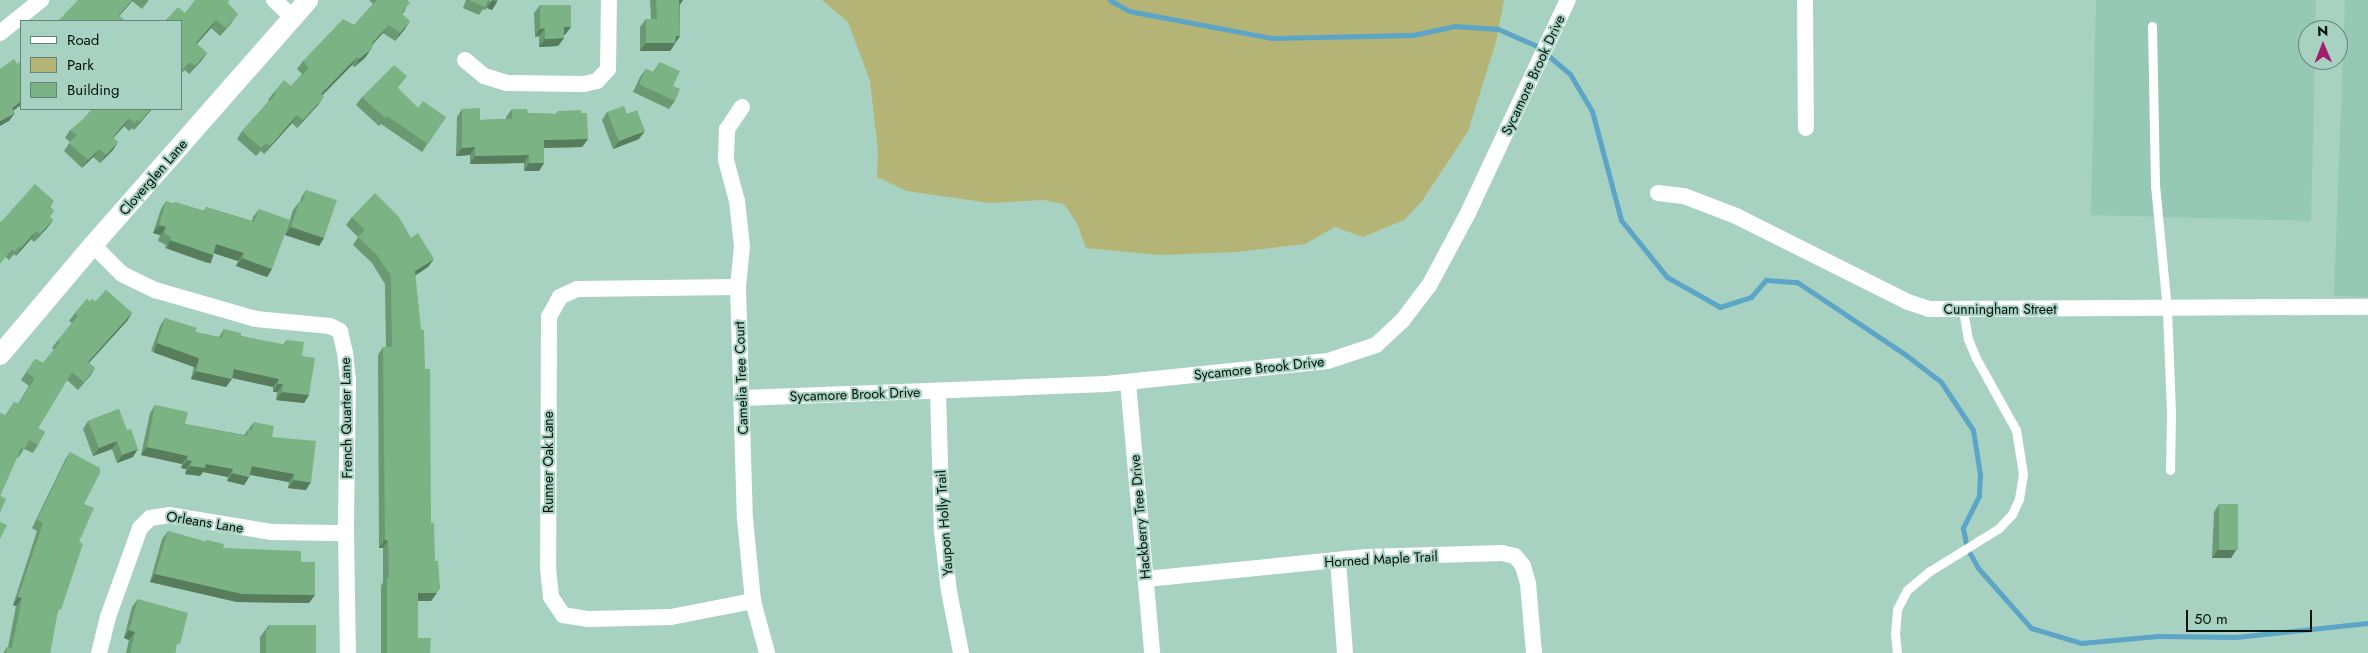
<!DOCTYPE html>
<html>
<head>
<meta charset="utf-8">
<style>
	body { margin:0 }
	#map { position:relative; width:2368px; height:653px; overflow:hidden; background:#a7d1c1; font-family:Jost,sans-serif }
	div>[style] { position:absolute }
	.built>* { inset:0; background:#95c8b5 }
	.green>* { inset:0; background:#b4b476 }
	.stream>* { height:5px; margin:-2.5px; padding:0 2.5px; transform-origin:2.5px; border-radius:2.5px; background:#5ca5c6 }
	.service>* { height:9px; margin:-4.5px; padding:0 4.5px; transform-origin:4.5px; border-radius:4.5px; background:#fff }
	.minor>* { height:16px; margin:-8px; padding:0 8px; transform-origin:8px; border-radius:8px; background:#fff }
	.tertiary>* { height:20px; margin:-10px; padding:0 10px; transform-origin:10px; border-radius:10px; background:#fff }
	.wall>* { inset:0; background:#6b9a72 }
	.shaded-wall>* { inset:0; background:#577d5d; transform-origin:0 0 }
	.building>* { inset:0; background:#7cb385; transform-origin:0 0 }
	span { translate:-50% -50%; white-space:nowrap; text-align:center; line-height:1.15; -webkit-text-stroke:4px #a7d1c1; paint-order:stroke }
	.street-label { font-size:14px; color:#04120d }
	.legend { position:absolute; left:20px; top:20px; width:162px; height:90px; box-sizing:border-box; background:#a7d1c1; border:1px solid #668579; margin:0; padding:6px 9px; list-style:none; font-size:15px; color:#04120d }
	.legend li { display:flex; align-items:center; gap:10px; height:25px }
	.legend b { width:25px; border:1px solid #668579 }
	.north { position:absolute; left:2298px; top:20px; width:50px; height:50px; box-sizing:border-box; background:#a7d1c1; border:1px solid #668579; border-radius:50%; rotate:359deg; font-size:14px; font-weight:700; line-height:20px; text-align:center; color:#04120d }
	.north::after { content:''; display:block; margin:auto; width:18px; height:22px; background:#a11e6e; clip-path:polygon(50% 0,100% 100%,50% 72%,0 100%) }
	.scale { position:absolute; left:2186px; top:610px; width:126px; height:22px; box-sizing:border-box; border:2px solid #04120d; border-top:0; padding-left:6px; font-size:15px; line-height:18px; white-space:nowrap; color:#04120d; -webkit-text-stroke:4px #a7d1c1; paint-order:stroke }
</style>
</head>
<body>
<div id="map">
	<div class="built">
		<i style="clip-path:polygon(2096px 0,2316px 0,2315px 30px,2308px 30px,2308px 60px,2315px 60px,2311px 221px,2091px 215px)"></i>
		<i style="clip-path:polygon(2345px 0,2368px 0,2368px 297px,2334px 296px)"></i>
	</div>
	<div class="green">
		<i style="clip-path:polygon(822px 0,1504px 0,1496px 42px,1468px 131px,1422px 201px,1404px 220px,1363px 237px,1335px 227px,1305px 244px,1237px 252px,1160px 255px,1086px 248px,1077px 223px,1064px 204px,1044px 200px,990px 203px,907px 191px,877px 177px,878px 151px,870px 81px,848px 22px)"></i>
	</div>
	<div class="stream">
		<i style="left:1110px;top:0;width:22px;rotate:30deg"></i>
		<i style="left:1129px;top:11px;width:146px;rotate:10.7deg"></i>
		<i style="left:1272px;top:38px;width:141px;rotate:-1.2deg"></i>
		<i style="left:1413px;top:35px;width:43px;rotate:-12.1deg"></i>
		<i style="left:1455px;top:26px;width:43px;rotate:4deg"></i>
		<i style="left:1498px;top:29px;width:43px;rotate:23.6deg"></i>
		<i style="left:1537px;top:46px;width:43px;rotate:40.3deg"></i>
		<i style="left:1570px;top:74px;width:43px;rotate:59.3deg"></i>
		<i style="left:1592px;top:111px;width:113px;rotate:75.1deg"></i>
		<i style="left:1621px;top:220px;width:73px;rotate:51.1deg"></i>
		<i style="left:1667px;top:277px;width:61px;rotate:29.5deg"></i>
		<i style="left:1720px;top:307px;width:33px;rotate:-18deg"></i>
		<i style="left:1751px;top:297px;width:23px;rotate:-49deg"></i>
		<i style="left:1766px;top:280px;width:31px;rotate:4deg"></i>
		<i style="left:1797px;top:282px;width:131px;rotate:33.8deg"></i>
		<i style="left:1906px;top:355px;width:44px;rotate:37.6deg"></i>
		<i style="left:1941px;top:382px;width:58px;rotate:56.3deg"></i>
		<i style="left:1973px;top:430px;width:45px;rotate:81deg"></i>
		<i style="left:1980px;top:474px;width:22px;rotate:93deg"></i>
		<i style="left:1979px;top:496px;width:36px;rotate:117deg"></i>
		<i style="left:1963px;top:528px;width:20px;rotate:79deg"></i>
		<i style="left:1967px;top:548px;width:23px;rotate:61deg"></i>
		<i style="left:1978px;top:568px;width:80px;rotate:48.5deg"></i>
		<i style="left:2031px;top:628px;width:52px;rotate:16.7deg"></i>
		<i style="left:2081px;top:643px;width:77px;rotate:-5.2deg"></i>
		<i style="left:2158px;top:636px;width:78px;rotate:0.7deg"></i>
		<i style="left:2236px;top:637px;width:133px;rotate:-6.1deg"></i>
	</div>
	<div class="service">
		<i style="left:2152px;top:26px;width:159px;rotate:88.9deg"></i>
		<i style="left:2155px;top:185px;width:125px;rotate:84.5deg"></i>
		<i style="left:2167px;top:309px;width:105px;rotate:87.8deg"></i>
		<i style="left:2171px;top:414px;width:56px;rotate:91deg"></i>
		<i style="left:1897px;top:653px;width:19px;rotate:-96deg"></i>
		<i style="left:1895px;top:634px;width:25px;rotate:-85deg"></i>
		<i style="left:1897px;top:609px;width:21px;rotate:-62deg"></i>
		<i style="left:1907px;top:590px;width:30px;rotate:-40deg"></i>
		<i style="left:1930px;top:571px;width:81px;rotate:-31.9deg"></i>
		<i style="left:1999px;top:528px;width:19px;rotate:-47deg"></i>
		<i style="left:2012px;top:514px;width:17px;rotate:-65deg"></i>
		<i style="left:2019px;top:499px;width:25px;rotate:-81deg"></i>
		<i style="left:2023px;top:474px;width:45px;rotate:-99deg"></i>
		<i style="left:2016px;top:430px;width:82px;rotate:-119.1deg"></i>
		<i style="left:1976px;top:358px;width:21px;rotate:-113deg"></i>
		<i style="left:1968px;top:339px;width:29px;rotate:-100deg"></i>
	</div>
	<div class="minor">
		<i style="left:274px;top:0;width:25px;rotate:43deg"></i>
		<i style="left:1805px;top:0;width:128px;rotate:89.6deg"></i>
		<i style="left:0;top:33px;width:53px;rotate:-38.8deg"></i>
		<i style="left:465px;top:60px;width:25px;rotate:40deg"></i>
		<i style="left:484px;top:76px;width:24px;rotate:17deg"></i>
		<i style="left:507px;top:83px;width:77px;rotate:0.7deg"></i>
		<i style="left:584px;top:84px;width:13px;rotate:-13deg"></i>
		<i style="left:597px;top:81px;width:16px;rotate:-47deg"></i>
		<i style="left:608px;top:69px;width:69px;rotate:-89.2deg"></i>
		<i style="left:742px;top:107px;width:27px;rotate:124deg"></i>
		<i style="left:727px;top:129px;width:31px;rotate:92deg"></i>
		<i style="left:726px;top:160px;width:42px;rotate:75deg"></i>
		<i style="left:737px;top:201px;width:45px;rotate:83.7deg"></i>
		<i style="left:742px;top:246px;width:41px;rotate:95.6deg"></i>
		<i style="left:738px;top:287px;width:232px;rotate:88.3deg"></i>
		<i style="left:745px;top:519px;width:82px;rotate:84.4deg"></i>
		<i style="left:753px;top:601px;width:54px;rotate:74.9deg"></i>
		<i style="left:1658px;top:193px;width:26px;rotate:7deg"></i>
		<i style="left:1684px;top:196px;width:56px;rotate:21deg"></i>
		<i style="left:1736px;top:216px;width:192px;rotate:26.6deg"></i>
		<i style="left:1908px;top:302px;width:22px;rotate:18deg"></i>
		<i style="left:1929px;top:309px;width:439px;rotate:-0.3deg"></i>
		<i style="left:93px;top:245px;width:41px;rotate:45deg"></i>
		<i style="left:122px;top:274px;width:37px;rotate:26deg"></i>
		<i style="left:155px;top:290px;width:105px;rotate:16deg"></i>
		<i style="left:256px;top:319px;width:74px;rotate:5.4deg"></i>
		<i style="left:330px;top:326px;width:11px;rotate:27deg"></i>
		<i style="left:340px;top:331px;width:22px;rotate:77deg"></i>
		<i style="left:345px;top:352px;width:27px;rotate:84deg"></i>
		<i style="left:348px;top:379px;width:152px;rotate:90.8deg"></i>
		<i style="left:346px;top:531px;width:122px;rotate:89.1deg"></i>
		<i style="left:738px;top:287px;width:161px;rotate:179.3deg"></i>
		<i style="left:577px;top:289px;width:19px;rotate:155deg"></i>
		<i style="left:560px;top:297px;width:23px;rotate:119deg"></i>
		<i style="left:549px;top:317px;width:251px;rotate:90.2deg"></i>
		<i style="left:548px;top:568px;width:29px;rotate:84deg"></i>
		<i style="left:551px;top:597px;width:22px;rotate:56deg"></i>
		<i style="left:563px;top:615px;width:26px;rotate:9deg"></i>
		<i style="left:589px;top:619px;width:82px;rotate:-1.4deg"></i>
		<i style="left:671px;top:617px;width:84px;rotate:-11deg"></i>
		<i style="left:1128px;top:382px;width:272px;rotate:84.9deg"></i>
		<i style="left:938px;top:391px;width:139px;rotate:88.4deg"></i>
		<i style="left:942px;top:530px;width:61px;rotate:83.5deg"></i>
		<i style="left:949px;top:591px;width:63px;rotate:79deg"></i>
		<i style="left:742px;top:398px;width:364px;rotate:-2.2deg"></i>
		<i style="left:1106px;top:384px;width:223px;rotate:-5.9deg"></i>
		<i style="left:1328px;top:361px;width:51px;rotate:-18.4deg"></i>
		<i style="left:1376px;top:345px;width:35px;rotate:-43deg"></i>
		<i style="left:1402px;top:321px;width:46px;rotate:-52.9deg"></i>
		<i style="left:1430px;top:284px;width:81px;rotate:-61.8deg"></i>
		<i style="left:1468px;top:213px;width:235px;rotate:-64.9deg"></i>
		<i style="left:1338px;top:560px;width:93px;rotate:85.7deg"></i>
		<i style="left:1146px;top:579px;width:221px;rotate:-5.7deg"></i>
		<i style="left:1366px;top:557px;width:136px;rotate:-1.7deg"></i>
		<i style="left:1502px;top:553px;width:13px;rotate:13deg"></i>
		<i style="left:1515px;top:556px;width:13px;rotate:51deg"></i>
		<i style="left:1523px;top:566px;width:18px;rotate:74deg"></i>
		<i style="left:1528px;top:583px;width:70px;rotate:85.1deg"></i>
		<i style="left:99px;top:653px;width:37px;rotate:-76deg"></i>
		<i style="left:108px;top:617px;width:95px;rotate:-70.2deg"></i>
		<i style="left:140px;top:528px;width:14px;rotate:-45deg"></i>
		<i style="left:150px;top:518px;width:19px;rotate:-9deg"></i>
		<i style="left:169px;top:515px;width:104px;rotate:9.4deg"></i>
		<i style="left:272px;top:532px;width:65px;rotate:0.9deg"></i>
		<i style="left:337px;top:533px;width:9px;rotate:-13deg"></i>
	</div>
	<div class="tertiary">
		<i style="left:0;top:355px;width:144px;rotate:-49.8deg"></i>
		<i style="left:93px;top:245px;width:326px;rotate:-48.7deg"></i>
	</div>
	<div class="wall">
		<i style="clip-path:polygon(78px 0,149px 0,142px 9px,132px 1px,119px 16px)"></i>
		<i style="clip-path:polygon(369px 0,408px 0,405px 11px,402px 14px,405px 29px,395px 41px,383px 33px,373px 44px,368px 54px,364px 59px,354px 67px,352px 65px,322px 95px,318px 105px,297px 128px,292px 123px,264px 154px,261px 151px,256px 156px,237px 139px,242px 131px,269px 101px,268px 100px,274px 92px,291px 86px,302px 74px,297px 69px,303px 61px,354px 25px,373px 4px)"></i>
		<i style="clip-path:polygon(466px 0,498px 0,492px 10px,487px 8px,485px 10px,483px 9px,479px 15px,463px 8px)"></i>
		<i style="clip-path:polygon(650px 0,683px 0,680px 5px,680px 36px,670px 51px,640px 51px,640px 27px,646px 19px,651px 19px)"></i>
		<i style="clip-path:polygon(228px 3px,232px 22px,220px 36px,211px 28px,197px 44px,207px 53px,201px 61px,189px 74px,185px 70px,181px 73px,181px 21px,165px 21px,167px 19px,185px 13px)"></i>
		<i style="clip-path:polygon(540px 5px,565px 35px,564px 35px,564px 38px,558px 46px,539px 47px,539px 36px,535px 37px,534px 13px)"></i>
		<i style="clip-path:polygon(660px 62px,673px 86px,675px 101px,669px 109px,633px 92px,640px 77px,646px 69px,653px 72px)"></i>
		<i style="clip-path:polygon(407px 76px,397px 88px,418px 108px,446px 117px,422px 152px,381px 124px,379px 126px,356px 105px,362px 97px)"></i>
		<i style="clip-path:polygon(152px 109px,134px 130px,132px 128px,129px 131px,124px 126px,113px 138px,113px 150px,100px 163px,93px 157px,82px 168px,64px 151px,70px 142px,65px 138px,70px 130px)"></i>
		<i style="clip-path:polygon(462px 109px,480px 120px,506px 119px,506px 117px,512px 109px,528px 113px,556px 114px,558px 111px,581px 113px,588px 139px,582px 147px,544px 148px,544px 163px,539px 171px,524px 171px,524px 163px,470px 164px,470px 155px,456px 156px,457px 117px)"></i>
		<i style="clip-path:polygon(607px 112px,627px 114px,639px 139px,613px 149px,602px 120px)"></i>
		<i style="clip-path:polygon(306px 190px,324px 238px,319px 246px,285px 235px,293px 210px,299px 202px,300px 202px,301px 198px)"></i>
		<i style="clip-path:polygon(54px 201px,50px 207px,54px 211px,49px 217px,53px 220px,47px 228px,34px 242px,31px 239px,16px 256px,14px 254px,9px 260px,6px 257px,1px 222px)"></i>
		<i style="clip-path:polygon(166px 201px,174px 204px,175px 202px,204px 211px,206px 207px,252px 221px,253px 217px,259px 209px,272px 269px,267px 277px,236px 266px,238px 261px,213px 253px,207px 263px,165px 248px,166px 245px,158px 241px,160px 235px,153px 233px,161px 209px)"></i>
		<i style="clip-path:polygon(352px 217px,428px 267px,415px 276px,425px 369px,431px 523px,435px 561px,440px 588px,431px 601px,418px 601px,418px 638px,430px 653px,381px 653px,381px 586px,383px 582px,383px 548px,379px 548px,378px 355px,383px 347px,386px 347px,385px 284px,372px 263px,353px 245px,358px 237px,346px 225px)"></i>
		<i style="clip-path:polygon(106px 290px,132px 313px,127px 321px,89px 363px,95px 368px,78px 390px,67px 380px,38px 428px,45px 432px,38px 445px,33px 453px,24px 449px,18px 458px,17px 457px,0 496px,6px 499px,0 512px,0 414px,1px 413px,5px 416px,14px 402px,18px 404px,29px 386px,21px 380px,35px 359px,43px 363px,54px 350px,52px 348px,58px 340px,72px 323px,69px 321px,75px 313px,87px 299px,90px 302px,92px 299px,95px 302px)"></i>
		<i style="clip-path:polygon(165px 318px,195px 332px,219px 337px,224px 329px,241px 336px,283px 345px,287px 340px,302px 356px,309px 395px,304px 403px,276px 400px,277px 392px,273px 392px,273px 387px,232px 378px,226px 387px,191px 379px,194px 366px,151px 351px,160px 326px)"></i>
		<i style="clip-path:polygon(155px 405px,185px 424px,244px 435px,254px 422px,272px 437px,306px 490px,288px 488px,289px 482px,250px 475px,249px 477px,244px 485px,227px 481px,228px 477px,203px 472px,200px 476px,185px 474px,186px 469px,181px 468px,182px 464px,141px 455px,150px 413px)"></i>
		<i style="clip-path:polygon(119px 409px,133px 457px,117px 463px,112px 449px,93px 456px,83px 429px,88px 421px)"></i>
		<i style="clip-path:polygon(70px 452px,84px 504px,79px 542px,57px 615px,50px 653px,3px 653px,7px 647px,8px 647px,16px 606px,13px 605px,37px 531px,32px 528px,65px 460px)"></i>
		<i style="clip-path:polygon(2219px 504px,2236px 550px,2231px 558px,2212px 558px,2214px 512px)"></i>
		<i style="clip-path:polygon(168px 531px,206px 542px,207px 540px,223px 548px,301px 562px,309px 603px,237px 602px,150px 582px,162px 539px)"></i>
		<i style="clip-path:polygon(138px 599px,176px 649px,175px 653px,126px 653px,129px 640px,124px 638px,132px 607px)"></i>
		<i style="clip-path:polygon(269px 625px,316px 653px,260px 653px,260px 637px)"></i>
	</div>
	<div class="shaded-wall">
		<i style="clip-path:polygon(132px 0,133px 0,115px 21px,119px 15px)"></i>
		<i style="clip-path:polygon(492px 0,497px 2px,492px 10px,487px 8px)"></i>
		<i style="clip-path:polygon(679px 0,683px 0,678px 7px)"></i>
		<i style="clip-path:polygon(238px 14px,232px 22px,220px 36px,226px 28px)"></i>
		<i style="clip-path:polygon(216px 20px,211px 28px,190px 51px,196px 43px)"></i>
		<i style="clip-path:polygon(410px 21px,405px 29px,395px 41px,400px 33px)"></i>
		<i style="clip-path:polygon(389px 25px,383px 33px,366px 51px,372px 43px)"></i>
		<i style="clip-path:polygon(564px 27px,571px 27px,565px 35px,558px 35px)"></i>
		<i style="clip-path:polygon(545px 28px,539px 36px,535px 37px,540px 29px)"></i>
		<i style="clip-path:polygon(676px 36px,680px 36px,670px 51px,640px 51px,646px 43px)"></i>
		<i style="clip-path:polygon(564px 38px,558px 46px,539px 47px,545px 39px)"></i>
		<i style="clip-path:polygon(373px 46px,364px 59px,354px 67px,359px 59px)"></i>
		<i style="clip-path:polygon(207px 53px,201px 61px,189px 74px,195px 66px)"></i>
		<i style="clip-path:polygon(357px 57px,352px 65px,316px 102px,321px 94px)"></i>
		<i style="clip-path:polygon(324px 97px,318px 105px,297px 128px,303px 120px)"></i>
		<i style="clip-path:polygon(21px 101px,21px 105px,6px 116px,12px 108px)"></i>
		<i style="clip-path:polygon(151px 109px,152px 109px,134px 130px,140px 122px)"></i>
		<i style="clip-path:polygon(15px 113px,9px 121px,0 126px,0 121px)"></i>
		<i style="clip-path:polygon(297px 115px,292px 123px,264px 154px,270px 146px)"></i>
		<i style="clip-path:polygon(129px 118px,124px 126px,107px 145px,113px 137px)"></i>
		<i style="clip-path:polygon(645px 131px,639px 139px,613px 149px,619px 141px)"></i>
		<i style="clip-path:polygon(588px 139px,582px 147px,539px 148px,544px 140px)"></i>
		<i style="clip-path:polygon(118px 142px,113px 150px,100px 163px,106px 155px)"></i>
		<i style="clip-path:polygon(475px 147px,470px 155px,456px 156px,462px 148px)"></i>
		<i style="clip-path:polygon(99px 149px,93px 157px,82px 168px,88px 160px)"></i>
		<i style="clip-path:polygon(529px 155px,524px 163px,470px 164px,475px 156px)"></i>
		<i style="clip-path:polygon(529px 163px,544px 163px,539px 171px,524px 171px)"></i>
		<i style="clip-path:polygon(53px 220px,47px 228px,34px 242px,40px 234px)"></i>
		<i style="clip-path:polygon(159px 225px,166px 227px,160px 235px,153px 233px)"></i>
		<i style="clip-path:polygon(291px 227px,324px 238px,319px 246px,285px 235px)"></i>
		<i style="clip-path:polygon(36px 231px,31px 239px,16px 256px,21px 248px)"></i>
		<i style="left:170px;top:240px;width:46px;height:9px;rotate:19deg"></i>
		<i style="clip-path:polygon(216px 244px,244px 253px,238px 261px,210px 252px)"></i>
		<i style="clip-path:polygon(242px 258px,272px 269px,267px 277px,236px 266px)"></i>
		<i style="clip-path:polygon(434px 259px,428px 267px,409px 279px,415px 271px)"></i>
		<i style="clip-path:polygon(132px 313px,127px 321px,82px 370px,88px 362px)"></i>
		<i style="left:157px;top:343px;width:45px;height:10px;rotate:20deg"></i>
		<i style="clip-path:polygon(95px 368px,90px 376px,78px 390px,84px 382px)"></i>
		<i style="clip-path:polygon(234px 369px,279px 379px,273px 387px,228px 377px)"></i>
		<i style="clip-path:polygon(196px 371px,232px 379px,226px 387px,191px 379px)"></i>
		<i style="clip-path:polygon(278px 384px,283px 384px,277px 392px,273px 392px)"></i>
		<i style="clip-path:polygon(282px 392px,309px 395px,304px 403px,276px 400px)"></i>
		<i style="clip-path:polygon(117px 441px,112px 449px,93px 456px,99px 448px)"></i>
		<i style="clip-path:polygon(147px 447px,188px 456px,182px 464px,141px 455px)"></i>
		<i style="clip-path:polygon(138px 449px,133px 457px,117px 463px,122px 455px)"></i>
		<i style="clip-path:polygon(187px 460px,192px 461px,186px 469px,181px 468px)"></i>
		<i style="clip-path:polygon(206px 464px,233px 469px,228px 477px,203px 472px,200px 476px,185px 474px,190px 466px)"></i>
		<i style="clip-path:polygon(252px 466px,294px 474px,289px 482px,246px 474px)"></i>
		<i style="clip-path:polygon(232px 473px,249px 477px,244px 485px,227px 481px)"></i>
		<i style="clip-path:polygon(294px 480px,311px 482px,306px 490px,288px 488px)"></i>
		<i style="clip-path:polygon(385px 540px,388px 540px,383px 548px,379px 548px)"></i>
		<i style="clip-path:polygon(2218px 550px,2236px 550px,2231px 558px,2212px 558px)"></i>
		<i style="clip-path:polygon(155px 574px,315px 595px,309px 603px,237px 602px,150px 582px)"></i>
		<i style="clip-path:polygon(418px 593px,437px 593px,431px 601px,412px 601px)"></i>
		<i style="clip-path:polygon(18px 597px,22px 598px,16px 606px,13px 605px)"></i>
		<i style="clip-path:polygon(129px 630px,135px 632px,129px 640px,124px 638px)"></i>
	</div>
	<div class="building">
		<i style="clip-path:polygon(78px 0,132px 0,119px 15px,125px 21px,58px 21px)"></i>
		<i style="clip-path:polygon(195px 0,229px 0,228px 3px,238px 14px,226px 28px,216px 20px,196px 43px,207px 53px,195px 66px,190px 62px,181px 71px,181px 21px,170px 21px,167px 19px,178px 7px,185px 13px)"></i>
		<i style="clip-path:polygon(377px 0,407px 0,410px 3px,401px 13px,410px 21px,400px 33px,389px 25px,372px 43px,373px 46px,369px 51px,359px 59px,357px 57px,321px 94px,324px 97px,303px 120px,297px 115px,270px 146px,266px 143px,261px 148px,242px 131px,276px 94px,274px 92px,284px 80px,291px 86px,309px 68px,303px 61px,343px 19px,354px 25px)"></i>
		<i style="clip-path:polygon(469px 0,492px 0,491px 2px,488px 0,485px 7px)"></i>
		<i style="clip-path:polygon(656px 0,679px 0,680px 36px,676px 36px,675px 43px,646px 43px,646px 19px,657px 19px)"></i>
		<i style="clip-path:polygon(540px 5px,571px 5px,571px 27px,564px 27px,564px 38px,545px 39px,545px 28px,540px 29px)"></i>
		<i style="clip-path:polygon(14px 59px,17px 64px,21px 61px,21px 101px,12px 108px,15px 113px,0 121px,0 69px)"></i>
		<i style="clip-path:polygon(660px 62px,680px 71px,673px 86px,680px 89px,675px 101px,639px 84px,646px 69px,654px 73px)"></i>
		<i style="clip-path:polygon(394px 65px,407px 76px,397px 87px,418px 108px,423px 101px,446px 117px,428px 144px,387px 116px,385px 118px,362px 97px)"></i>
		<i style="clip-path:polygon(624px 106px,627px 114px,637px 110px,645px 131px,619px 141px,607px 112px)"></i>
		<i style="clip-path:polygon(480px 108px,480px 120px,512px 119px,512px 109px,527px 109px,528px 113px,558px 114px,558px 111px,581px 110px,581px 113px,587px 113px,588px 139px,544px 140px,544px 163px,529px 163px,529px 155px,475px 156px,475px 147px,462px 148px,462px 109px)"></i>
		<i style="clip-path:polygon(92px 109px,151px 109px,140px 122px,137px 120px,135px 123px,129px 118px,113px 137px,118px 142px,106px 155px,99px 149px,88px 160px,69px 143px,77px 135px,70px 130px,82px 120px)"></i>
		<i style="clip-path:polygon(35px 184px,54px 201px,49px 207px,54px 211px,49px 216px,53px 220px,40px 234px,36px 231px,21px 248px,19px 246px,15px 252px,12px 249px,0 264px,0 221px,1px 222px)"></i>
		<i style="clip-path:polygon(306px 190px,337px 200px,324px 238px,291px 227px,299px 202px,302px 203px)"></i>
		<i style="clip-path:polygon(375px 193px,399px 217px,411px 238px,418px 233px,434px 259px,415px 271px,421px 330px,424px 330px,425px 369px,430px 369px,431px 523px,434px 523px,435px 561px,438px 561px,440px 588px,437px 593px,418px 593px,418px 638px,431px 638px,430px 653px,387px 653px,387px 578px,389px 578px,388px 540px,385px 540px,383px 347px,392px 347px,391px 276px,377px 255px,358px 237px,365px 230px,352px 217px)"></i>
		<i style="clip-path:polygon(166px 201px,175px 204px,175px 202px,205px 212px,206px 207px,254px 222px,259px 209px,290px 220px,272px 269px,242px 258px,244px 253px,216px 244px,213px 255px,170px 240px,171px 237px,164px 233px,166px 227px,159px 225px)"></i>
		<i style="clip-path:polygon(106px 290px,132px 313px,88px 362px,95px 368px,84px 382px,72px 372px,38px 428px,45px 432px,38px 445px,29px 440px,24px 450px,21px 448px,0 496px,6px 499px,0 512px,0 415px,1px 413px,6px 416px,14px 402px,19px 404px,35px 378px,26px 372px,35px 359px,43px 363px,60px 342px,58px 340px,78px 316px,75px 313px,87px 299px,90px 302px,92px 299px,95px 302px)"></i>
		<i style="clip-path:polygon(165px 318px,197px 328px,195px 332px,222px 338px,224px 329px,241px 333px,241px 336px,286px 345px,287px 340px,304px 342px,302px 356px,315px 358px,309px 395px,282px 392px,283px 384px,278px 384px,279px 379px,234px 369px,232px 379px,196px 371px,199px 358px,157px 343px)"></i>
		<i style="clip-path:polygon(155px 405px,188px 412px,185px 424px,247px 436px,249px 429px,252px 430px,254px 422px,274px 426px,272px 437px,316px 441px,311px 482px,294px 480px,294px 474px,252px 466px,249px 477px,232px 473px,233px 469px,206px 464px,205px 468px,190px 466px,192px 461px,187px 460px,188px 456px,147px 447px)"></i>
		<i style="clip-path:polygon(119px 409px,127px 430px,131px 429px,138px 449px,122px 455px,117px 441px,99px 448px,88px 421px)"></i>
		<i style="clip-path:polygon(70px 452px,100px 468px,100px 473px,84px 504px,94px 508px,79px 542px,83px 544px,61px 610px,58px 609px,50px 653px,6px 653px,7px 647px,12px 648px,22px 598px,18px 597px,43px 523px,37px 520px)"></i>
		<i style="left:2219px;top:504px;width:19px;height:46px"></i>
		<i style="clip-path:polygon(0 522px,7px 525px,0 539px)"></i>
		<i style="clip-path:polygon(168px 531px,207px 542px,207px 540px,224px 544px,223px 548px,301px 551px,301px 562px,315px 562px,315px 595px,242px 594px,155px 574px)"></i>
		<i style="clip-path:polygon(138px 599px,188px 613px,180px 644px,177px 644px,175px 653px,130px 653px,135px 632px,129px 630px)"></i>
		<i style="clip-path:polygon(269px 625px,316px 625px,316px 653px,266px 653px,266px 629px,269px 630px)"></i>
	</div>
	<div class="street-label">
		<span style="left:1533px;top:75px;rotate:-65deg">Sycamore Brook Drive</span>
		<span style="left:153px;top:177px;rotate:-49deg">Cloverglen Lane</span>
		<span style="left:2000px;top:309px">Cunningham Street</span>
		<span style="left:1259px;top:368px;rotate:-6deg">Sycamore Brook Drive</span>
		<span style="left:741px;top:378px;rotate:-92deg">Camelia Tree Court</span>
		<span style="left:855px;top:394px;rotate:-2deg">Sycamore Brook Drive</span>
		<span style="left:346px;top:418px;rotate:-91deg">French Quarter Lane</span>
		<span style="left:548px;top:462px;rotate:-90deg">Runner Oak Lane</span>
		<span style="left:1140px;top:517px;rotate:-95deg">Hackberry Tree Drive</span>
		<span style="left:205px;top:522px;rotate:9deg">Orleans Lane</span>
		<span style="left:944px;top:523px;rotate:-94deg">Yaupon Holly Trail</span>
		<span style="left:1381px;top:559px;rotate:-3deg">Horned Maple Trail</span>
	</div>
	<ul class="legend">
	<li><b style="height:6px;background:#fff"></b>Road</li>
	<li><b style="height:14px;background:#b4b476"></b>Park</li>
	<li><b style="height:14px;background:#7cb385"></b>Building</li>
	</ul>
	<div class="north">N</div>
	<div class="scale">50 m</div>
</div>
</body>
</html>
